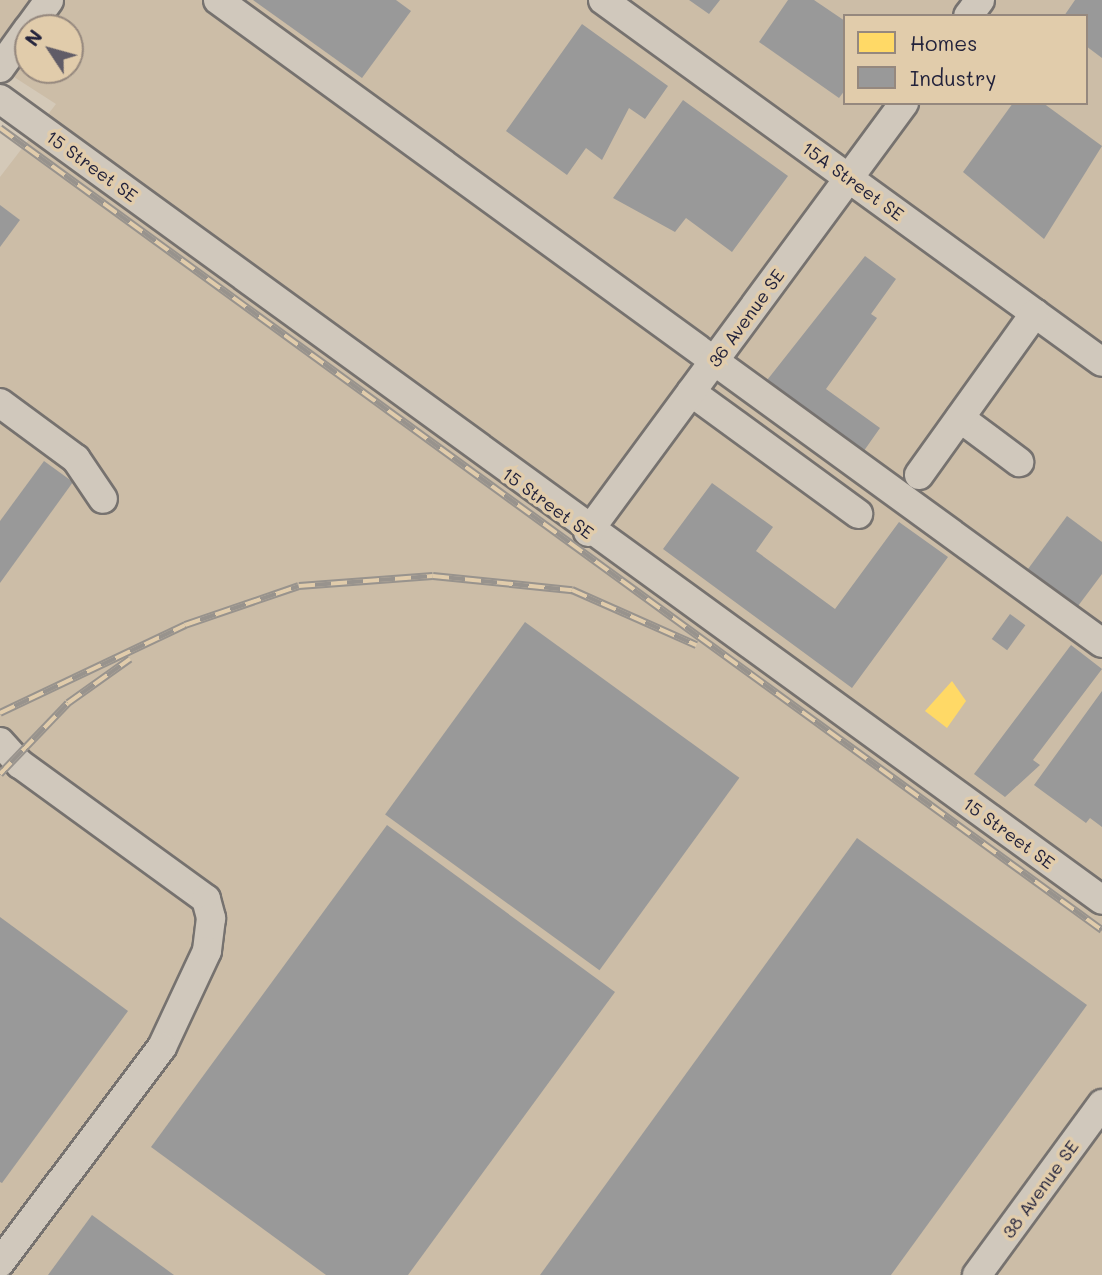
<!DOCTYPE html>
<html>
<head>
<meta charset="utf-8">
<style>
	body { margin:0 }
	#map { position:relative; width:1102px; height:1275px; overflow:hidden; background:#d4c9b8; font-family:Mali,sans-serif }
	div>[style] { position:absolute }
	.built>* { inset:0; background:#ccbda7 }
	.homes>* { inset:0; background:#ffd966 }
	.industry>* { inset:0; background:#999; transform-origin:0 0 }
	.roads { filter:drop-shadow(2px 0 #76726f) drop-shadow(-2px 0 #76726f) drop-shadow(0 2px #76726f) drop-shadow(0 -2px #76726f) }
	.minor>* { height:28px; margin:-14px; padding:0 14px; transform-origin:14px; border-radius:14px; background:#d0c8bc }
	.rail>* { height:8px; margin-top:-4px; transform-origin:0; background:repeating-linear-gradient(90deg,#e1ccab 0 16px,#98938d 0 32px); box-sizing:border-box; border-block:2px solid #98938d }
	span { translate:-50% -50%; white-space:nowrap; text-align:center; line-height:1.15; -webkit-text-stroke:7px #e1ccab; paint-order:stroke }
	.street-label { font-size:18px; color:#22223b }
	.legend { position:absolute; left:843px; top:14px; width:245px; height:91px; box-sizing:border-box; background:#e1ccab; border:2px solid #95887e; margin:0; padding:9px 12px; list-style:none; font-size:21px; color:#22223b }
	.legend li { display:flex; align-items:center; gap:14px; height:35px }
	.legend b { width:35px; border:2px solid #95887e }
	.north { position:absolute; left:14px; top:14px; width:70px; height:70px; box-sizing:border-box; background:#e1ccab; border:2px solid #95887e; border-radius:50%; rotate:306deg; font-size:19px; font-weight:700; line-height:28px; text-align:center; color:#22223b }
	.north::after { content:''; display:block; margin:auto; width:24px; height:32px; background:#605c67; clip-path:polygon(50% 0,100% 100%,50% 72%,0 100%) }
</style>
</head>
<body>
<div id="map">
	<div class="built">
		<i style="clip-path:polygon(evenodd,0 0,1102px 0,1102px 1275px,0 1275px,0 177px,56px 104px,0 68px,0 0,845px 16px,1086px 16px,1086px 103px,845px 103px,845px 16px,0 0,28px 28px,70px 28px,70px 70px,28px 70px,28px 28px)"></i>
	</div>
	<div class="homes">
		<i style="clip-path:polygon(952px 681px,966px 701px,947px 728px,925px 711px)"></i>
	</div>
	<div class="industry">
		<i style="clip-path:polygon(253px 0,396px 0,411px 11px,362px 78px)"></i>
		<i style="clip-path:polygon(689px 0,720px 0,709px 14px)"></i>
		<i style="clip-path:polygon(788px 0,814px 0,845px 21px,845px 90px,839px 98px,759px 42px)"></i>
		<i style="clip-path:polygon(1075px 0,1102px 0,1102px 58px,1086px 46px,1086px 16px,1064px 16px)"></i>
		<i style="clip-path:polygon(582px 24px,668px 86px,645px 119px,629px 108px,602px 160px,586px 148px,567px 175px,506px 131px)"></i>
		<i style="clip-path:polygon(683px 100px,788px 176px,732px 252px,686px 218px,675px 232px,613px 198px)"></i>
		<i style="clip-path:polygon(1013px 103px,1043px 103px,1102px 146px,1044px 239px,963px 172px)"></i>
		<i style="clip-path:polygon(0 205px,20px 220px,0 247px)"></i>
		<i style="clip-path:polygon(865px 256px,896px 279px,871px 314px,877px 318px,826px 389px,880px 428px,861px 455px,764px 384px)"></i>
		<i style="clip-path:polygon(44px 461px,73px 482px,0 583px,0 521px)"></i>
		<i style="clip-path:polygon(712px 483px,773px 527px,756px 551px,835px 609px,899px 522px,948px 557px,852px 688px,663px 549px)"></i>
		<i style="clip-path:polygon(1067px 516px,1102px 542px,1102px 574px,1078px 606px,1028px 569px)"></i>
		<i style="left:1010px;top:614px;width:19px;height:31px;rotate:36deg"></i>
		<i style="left:525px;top:622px;width:265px;height:238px;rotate:36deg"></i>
		<i style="clip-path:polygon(1071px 645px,1102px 669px,1033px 760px,1040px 765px,1005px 797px,974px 774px)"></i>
		<i style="clip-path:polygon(1102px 691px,1102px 827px,1090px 818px,1086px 823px,1034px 785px)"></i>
		<i style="clip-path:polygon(387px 825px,615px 992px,408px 1275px,326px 1275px,151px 1147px)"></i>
		<i style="clip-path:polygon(857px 838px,1087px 1005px,891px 1275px,540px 1275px)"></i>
		<i style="clip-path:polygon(0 917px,128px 1011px,2px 1183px,0 1182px)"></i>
		<i style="clip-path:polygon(92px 1215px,174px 1275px,48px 1275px)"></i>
	</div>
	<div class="roads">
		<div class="minor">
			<i style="left:218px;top:0;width:1093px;rotate:36.03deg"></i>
			<i style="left:603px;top:0;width:616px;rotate:35.96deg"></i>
			<i style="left:968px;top:16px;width:20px;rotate:-53deg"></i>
			<i style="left:29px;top:28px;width:34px;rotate:-54deg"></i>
			<i style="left:0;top:68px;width:48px;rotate:-54.3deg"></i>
			<i style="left:0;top:99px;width:1362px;rotate:36.01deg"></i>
			<i style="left:691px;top:392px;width:207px;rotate:36.1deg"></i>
			<i style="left:0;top:403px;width:94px;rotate:36.4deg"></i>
			<i style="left:76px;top:459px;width:48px;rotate:56deg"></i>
			<i style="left:960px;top:418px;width:74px;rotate:36.7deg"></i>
			<i style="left:919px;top:475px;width:199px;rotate:-54.4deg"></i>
			<i style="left:588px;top:532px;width:533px;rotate:-53.62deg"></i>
			<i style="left:0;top:742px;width:30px;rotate:48deg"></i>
			<i style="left:20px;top:764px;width:230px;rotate:36deg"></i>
			<i style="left:206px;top:899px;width:20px;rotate:75deg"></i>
			<i style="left:211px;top:918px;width:33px;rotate:97deg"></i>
			<i style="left:207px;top:951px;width:106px;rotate:115.1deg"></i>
			<i style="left:162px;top:1047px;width:270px;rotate:126.9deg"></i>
			<i style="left:977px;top:1275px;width:212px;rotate:-53.8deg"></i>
		</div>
	</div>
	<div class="rail">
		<i style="left:0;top:128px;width:1363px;rotate:36.05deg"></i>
		<i style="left:0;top:713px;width:205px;rotate:-25.4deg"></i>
		<i style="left:185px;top:625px;width:120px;rotate:-18.9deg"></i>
		<i style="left:299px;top:586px;width:134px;rotate:-4.3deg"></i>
		<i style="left:433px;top:576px;width:140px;rotate:5.8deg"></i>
		<i style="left:572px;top:590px;width:136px;rotate:23.9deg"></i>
		<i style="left:0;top:774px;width:98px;rotate:-46.2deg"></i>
		<i style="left:68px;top:703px;width:76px;rotate:-35.4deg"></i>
	</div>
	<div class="street-label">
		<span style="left:92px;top:166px;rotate:36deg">15 Street SE</span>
		<span style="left:853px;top:181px;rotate:36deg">15A Street SE</span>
		<span style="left:746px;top:318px;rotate:-54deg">36 Avenue SE</span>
		<span style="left:548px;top:503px;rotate:36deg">15 Street SE</span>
		<span style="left:1009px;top:833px;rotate:36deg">15 Street SE</span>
		<span style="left:1040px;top:1189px;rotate:-54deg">38 Avenue SE</span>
	</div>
	<ul class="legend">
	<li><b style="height:19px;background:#ffd966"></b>Homes</li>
	<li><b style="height:19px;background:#999"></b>Industry</li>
	</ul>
	<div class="north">N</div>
</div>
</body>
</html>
